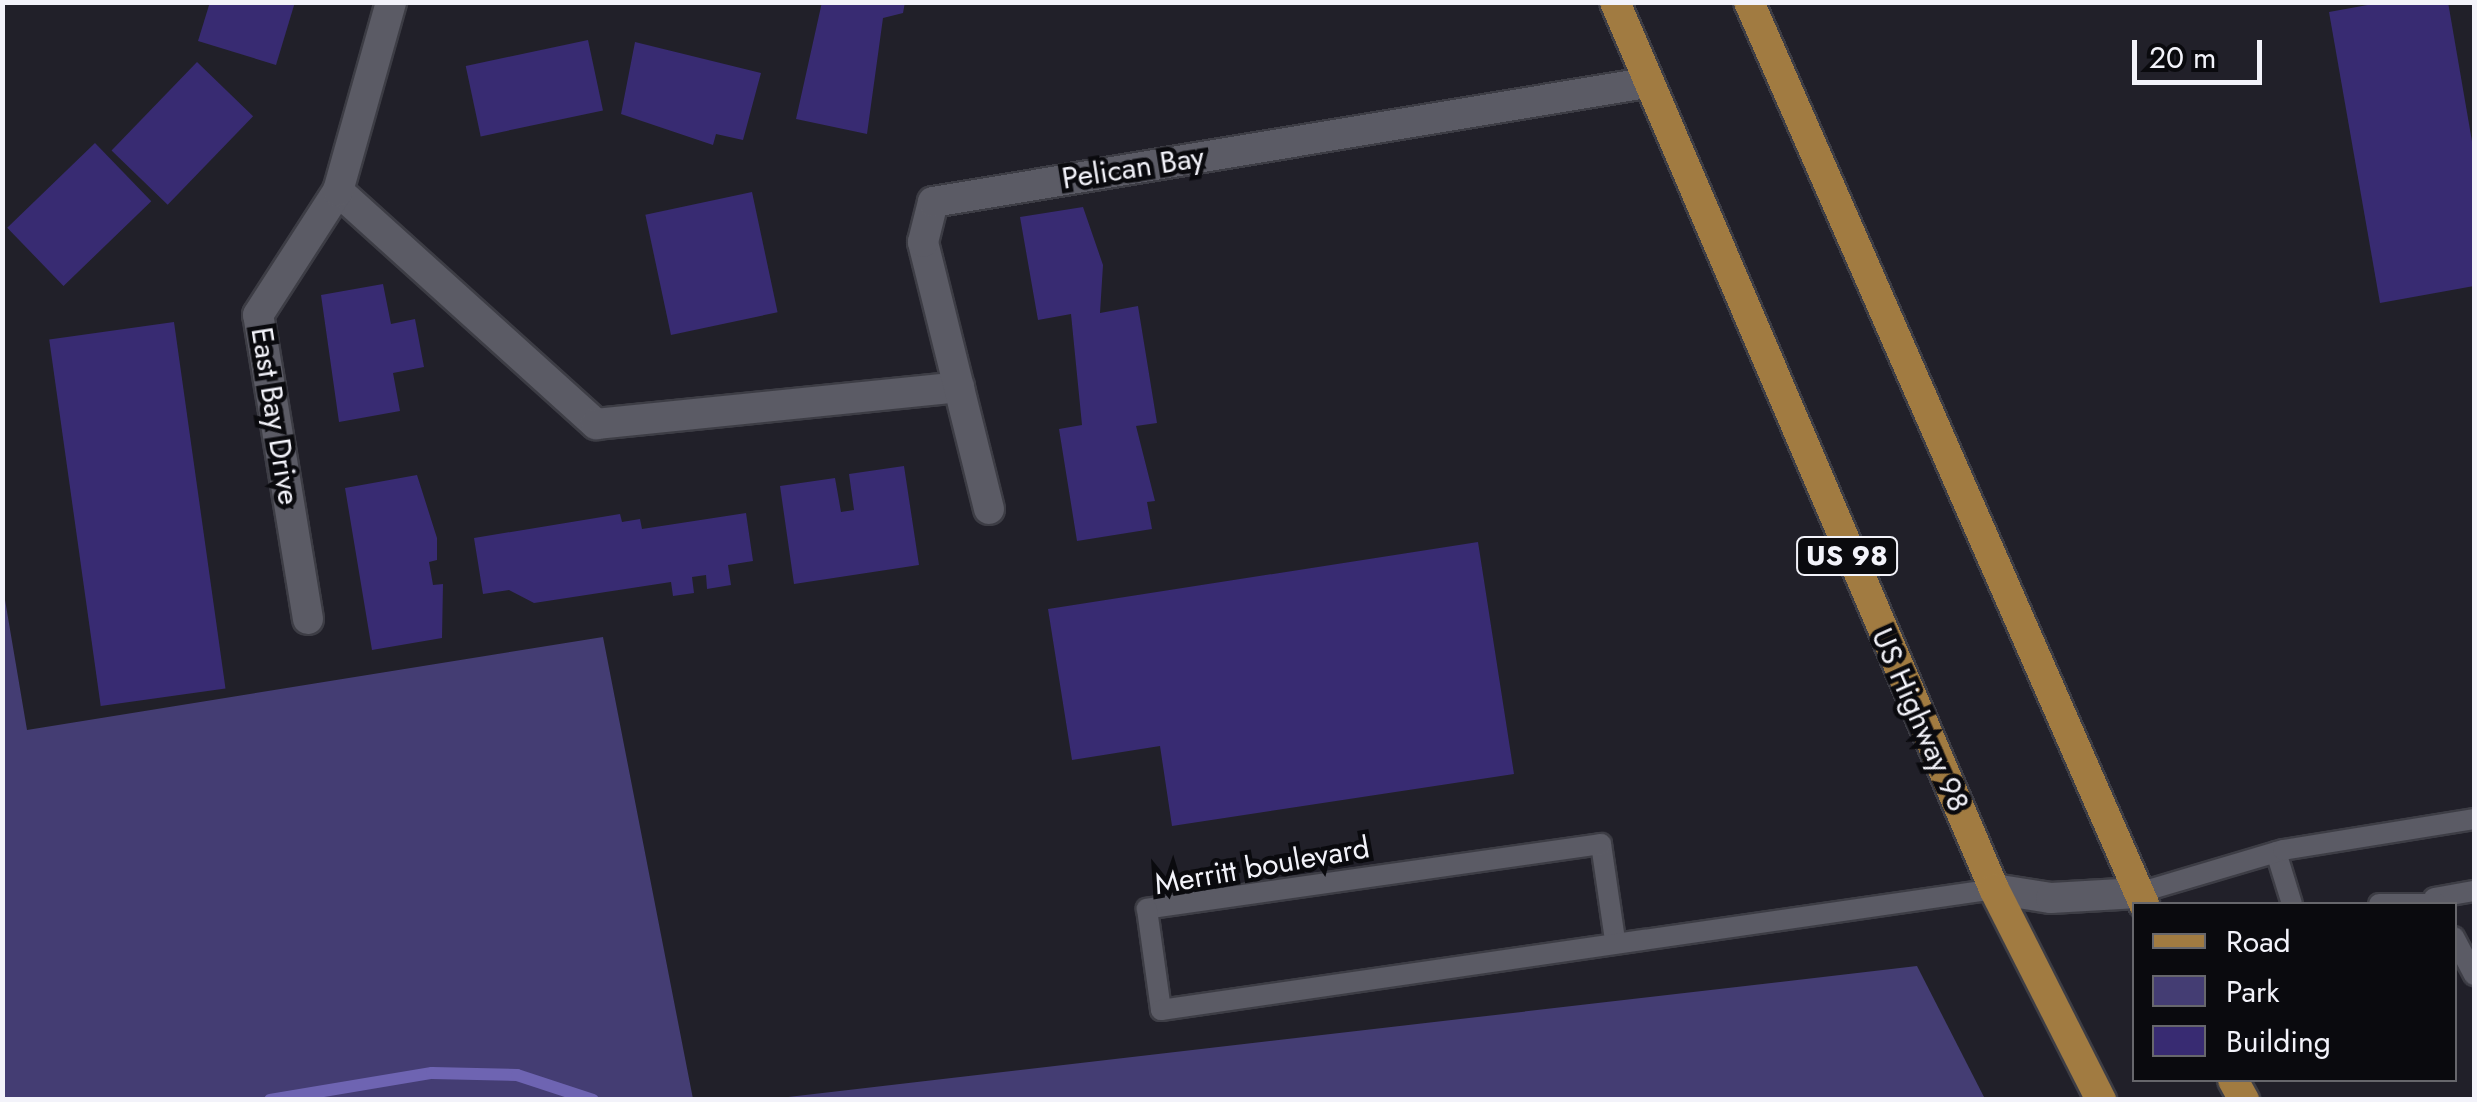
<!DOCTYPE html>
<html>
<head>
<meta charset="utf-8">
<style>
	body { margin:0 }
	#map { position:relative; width:2477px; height:1102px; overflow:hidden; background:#212029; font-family:Jost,sans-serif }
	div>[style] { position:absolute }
	.green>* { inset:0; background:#443d73 }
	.stream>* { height:12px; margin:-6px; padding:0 6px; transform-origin:6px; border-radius:6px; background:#6e64b2 }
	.building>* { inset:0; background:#382b72; transform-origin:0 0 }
	.roads { filter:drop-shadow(2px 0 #3d3d45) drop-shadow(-2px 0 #3d3d45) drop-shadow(0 2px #3d3d45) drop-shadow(0 -2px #3d3d45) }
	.lane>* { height:20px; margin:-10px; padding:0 10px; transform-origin:10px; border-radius:10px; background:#5b5b65 }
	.street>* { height:30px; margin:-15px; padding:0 15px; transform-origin:15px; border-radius:15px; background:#5b5b65 }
	.primary>* { height:30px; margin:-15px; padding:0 15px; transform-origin:15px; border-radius:15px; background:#a17b41 }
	span { translate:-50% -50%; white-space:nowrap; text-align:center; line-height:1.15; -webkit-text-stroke:9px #0a0a0e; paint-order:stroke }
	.shield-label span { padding:2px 8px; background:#0a0a0e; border:2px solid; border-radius:8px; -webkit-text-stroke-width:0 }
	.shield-label { font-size:28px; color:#f3f3fa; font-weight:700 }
	.street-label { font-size:30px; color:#f3f3fa }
	.frame { position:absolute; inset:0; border:5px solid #f3f3fa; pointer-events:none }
	.legend { position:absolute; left:2132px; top:902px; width:325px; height:180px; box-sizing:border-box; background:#0a0a0e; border:2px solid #67676c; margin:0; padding:12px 18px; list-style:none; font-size:30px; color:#f3f3fa }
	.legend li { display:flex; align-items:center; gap:20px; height:50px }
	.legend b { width:50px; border:2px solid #67676c }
	.scale { position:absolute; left:2132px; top:40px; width:130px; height:45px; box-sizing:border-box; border:5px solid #f3f3fa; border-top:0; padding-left:12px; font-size:30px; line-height:35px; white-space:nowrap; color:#f3f3fa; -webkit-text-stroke:8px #0a0a0e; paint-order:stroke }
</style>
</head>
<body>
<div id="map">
	<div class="green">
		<i style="clip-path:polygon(3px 588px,27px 730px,603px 637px,693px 1099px,3px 1099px)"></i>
		<i style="clip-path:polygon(1917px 966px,1985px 1099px,771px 1099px)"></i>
	</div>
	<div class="stream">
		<i style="left:270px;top:1100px;width:164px;rotate:-9.5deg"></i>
		<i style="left:432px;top:1073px;width:85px;rotate:1.3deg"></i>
		<i style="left:517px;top:1075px;width:80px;rotate:18.2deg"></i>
	</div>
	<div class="building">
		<i style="clip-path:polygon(210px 2px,295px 2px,276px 65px,198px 41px)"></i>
		<i style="clip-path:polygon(822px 2px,905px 2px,903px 13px,883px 18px,867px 134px,796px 119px)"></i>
		<i style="clip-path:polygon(2384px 2px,2448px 2px,2474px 153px,2474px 286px,2380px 303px,2329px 12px)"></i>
		<i style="left:588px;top:40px;width:72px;height:125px;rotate:78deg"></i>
		<i style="clip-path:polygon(635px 42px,761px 73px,743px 140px,716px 134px,713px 145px,621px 114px)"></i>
		<i style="left:197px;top:62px;width:78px;height:123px;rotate:44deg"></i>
		<i style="left:95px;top:143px;width:81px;height:122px;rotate:46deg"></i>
		<i style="left:752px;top:192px;width:123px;height:109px;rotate:78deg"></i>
		<i style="clip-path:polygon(1083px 207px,1103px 265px,1100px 313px,1138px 306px,1157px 423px,1136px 426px,1155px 501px,1147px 502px,1152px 529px,1077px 541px,1059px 429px,1082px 425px,1071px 314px,1038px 320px,1020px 217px)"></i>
		<i style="clip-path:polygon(383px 284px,391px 324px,415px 319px,424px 367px,393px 373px,400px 411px,339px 422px,321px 295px)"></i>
		<i style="left:174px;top:322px;width:370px;height:126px;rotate:82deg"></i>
		<i style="clip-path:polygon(904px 466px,919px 565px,794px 584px,780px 486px,835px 478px,841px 512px,854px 510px,849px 474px)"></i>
		<i style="clip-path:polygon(417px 475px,437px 538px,437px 560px,429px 562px,433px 585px,443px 584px,442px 638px,372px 650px,345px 488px)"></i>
		<i style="clip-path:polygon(746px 513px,753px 561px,728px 565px,731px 585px,707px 589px,706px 575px,692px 577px,694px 593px,673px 596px,671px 582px,534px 603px,509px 590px,483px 594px,474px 538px,620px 514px,622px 522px,640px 519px,642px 529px)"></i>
		<i style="clip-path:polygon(1478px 542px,1514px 774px,1172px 826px,1160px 746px,1072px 760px,1048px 609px)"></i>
	</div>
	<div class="roads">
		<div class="lane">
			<i style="left:2276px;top:852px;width:54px;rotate:72.9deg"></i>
			<i style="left:2138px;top:893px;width:151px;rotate:-16.5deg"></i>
			<i style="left:2283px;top:850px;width:193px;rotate:-9.2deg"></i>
			<i style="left:2434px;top:898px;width:41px;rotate:-9.9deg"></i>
			<i style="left:2379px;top:904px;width:59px"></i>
			<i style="left:2454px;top:937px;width:43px;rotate:62.2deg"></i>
			<i style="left:1615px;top:940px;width:97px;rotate:-98.3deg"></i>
			<i style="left:1601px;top:844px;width:459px;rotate:171.9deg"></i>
			<i style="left:1147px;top:909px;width:102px;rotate:82.1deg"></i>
			<i style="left:1161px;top:1010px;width:842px;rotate:-8.26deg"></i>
		</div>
		<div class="street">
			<i style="left:338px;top:191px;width:348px;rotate:42.1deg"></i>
			<i style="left:596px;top:424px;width:365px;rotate:-5.8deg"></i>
			<i style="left:989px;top:509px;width:275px;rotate:-103.9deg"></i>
			<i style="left:923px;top:242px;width:41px;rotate:-76deg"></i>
			<i style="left:933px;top:202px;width:723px;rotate:-9.48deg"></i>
			<i style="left:308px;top:619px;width:308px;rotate:-99.3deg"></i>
			<i style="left:258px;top:315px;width:148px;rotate:-57.2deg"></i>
			<i style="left:338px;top:191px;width:196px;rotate:-74.3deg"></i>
			<i style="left:1994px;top:889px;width:58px;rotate:9deg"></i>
			<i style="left:2051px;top:898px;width:87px;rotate:-3.3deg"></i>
		</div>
		<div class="primary">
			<i style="left:1615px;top:2px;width:965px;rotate:66.86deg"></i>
			<i style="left:1994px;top:889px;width:237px;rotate:63.1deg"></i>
			<i style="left:1749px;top:2px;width:985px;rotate:66.35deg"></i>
			<i style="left:2233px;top:1080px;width:23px;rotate:61deg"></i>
		</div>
	</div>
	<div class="shield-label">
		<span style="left:1847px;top:556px">US 98</span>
	</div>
	<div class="street-label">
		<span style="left:1133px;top:168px;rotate:-9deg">Pelican Bay</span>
		<span style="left:275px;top:416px;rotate:81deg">East Bay Drive</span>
		<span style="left:1920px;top:720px;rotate:66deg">US Highway 98</span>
		<span style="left:1262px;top:866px;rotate:-10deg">Merritt boulevard</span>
	</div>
	<div class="frame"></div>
	<ul class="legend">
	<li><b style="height:12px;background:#a17b41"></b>Road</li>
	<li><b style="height:28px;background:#443d73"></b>Park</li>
	<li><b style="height:28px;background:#382b72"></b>Building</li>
	</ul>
	<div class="scale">20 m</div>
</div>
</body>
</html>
